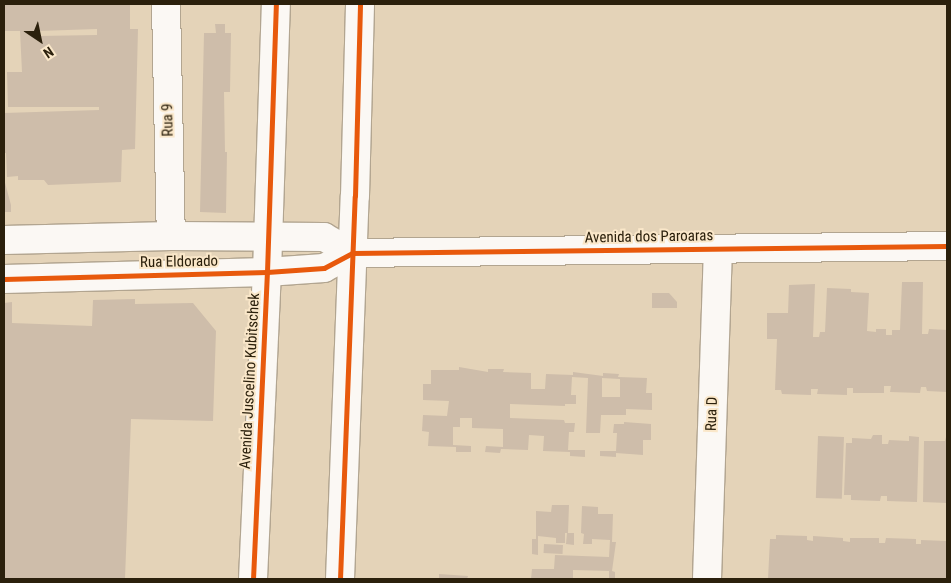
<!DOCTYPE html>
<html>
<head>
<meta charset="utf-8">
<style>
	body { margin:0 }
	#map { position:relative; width:951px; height:583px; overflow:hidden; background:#e4d3b8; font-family:"Roboto Condensed",sans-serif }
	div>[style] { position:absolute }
	.building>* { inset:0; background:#cebdaa; transform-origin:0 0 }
	.roads { filter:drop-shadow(1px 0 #b2a590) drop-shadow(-1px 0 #b2a590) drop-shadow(0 1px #b2a590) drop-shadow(0 -1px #b2a590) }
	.street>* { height:28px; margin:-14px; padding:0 14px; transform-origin:14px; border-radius:14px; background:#fbf8f4 }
	.secondary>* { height:28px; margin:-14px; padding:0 14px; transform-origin:14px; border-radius:14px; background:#fbf8f4 }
	.primary>* { height:28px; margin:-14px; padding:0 14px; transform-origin:14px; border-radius:14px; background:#fbf8f4 }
	.cycleway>* { height:5px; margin:-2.5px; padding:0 2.5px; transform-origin:2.5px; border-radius:2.5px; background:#e8590c }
	span { translate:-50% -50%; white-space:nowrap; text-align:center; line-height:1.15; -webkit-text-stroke:4px #fae7c9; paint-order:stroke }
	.street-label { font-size:15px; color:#2b200c }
	.frame { position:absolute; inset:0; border:5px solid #2b200c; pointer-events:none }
	.north { position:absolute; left:15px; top:15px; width:50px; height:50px; -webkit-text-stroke:4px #fae7c9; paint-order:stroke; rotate:146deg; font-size:14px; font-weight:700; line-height:20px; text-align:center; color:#2b200c }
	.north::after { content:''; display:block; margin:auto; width:18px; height:22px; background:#2b200c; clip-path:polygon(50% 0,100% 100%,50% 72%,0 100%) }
</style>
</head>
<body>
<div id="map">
	<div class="building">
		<i style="clip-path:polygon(evenodd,4px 4px,130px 4px,130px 29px,138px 29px,135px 149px,122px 150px,121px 182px,48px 185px,44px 180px,18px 180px,18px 176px,7px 177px,6px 153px,4px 153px,4px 113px,99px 110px,99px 107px,8px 107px,7px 72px,22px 72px,20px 31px,4px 31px,4px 4px,97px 29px,97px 35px,38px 36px,38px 31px,97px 29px)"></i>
		<i style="clip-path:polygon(215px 24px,225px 24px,225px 33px,231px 33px,230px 92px,224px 92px,225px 152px,227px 152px,226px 213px,200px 212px,204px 33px,216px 33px)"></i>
		<i style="clip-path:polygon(4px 179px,11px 205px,11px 212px,4px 212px)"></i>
		<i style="clip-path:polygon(902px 282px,923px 282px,922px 334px,928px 334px,929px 329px,947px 330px,947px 392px,927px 391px,926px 387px,921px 387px,920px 393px,890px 392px,891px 386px,884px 386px,884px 393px,853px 393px,853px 388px,847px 388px,847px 395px,817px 394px,818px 389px,811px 389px,811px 395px,782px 394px,781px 390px,775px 390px,777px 339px,767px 339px,767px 313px,788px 313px,789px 285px,815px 284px,813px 337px,819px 337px,820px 332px,825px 332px,827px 288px,851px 289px,851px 292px,869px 293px,867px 331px,876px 332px,876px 329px,886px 329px,886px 335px,892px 335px,892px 330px,900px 330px)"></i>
		<i style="clip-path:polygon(652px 293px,669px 293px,677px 302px,677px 308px,652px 308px)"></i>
		<i style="clip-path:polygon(135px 299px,135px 304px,193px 303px,216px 331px,213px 421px,131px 419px,125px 579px,4px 579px,4px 303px,12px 302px,12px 323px,92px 326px,93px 300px)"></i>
		<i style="clip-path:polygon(evenodd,459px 367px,488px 372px,488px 369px,504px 369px,503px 372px,531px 373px,531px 389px,545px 389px,546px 374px,573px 375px,573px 372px,603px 376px,603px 373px,619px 374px,618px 377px,647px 378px,646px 393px,652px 393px,652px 410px,626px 409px,626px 415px,601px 415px,600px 433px,586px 433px,588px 378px,572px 377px,571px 395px,576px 395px,576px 404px,565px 404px,565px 406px,510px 404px,510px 418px,564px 420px,565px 423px,575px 423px,574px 432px,569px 432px,568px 450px,585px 450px,585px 457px,570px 456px,570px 452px,543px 451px,544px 436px,529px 435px,528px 450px,501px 449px,500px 453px,485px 452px,486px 446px,503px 447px,503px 429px,472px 428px,472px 418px,460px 418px,460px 427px,453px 427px,453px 445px,471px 446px,471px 452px,456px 452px,456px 447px,428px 446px,429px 432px,422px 431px,423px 415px,447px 416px,449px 401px,423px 400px,423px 384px,431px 384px,431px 370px,459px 370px,459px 367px,602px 378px,620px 379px,620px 397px,602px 397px,602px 378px)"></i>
		<i style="clip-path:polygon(624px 422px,651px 424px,651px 440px,643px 440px,643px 455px,616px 453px,616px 457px,600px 456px,600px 451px,616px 451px,617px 433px,613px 433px,614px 424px,624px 424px)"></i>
		<i style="clip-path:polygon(873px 435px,882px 435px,882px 444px,888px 444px,889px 440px,909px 441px,909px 436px,919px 437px,917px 502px,887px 501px,887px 496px,881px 496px,880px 501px,851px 500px,851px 495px,844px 495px,846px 443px,852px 443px,852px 438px,871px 439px)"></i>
		<i style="left:818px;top:436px;width:26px;height:62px;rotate:2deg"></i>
		<i style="clip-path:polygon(946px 437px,947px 503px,923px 502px,924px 441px,945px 441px)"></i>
		<i style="clip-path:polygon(552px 505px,569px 505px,568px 533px,565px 533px,565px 543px,556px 543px,556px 538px,538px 536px,538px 555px,532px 554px,532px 539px,536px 539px,536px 511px,551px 512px)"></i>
		<i style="clip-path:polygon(582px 506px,598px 507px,598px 514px,613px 514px,612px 542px,616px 542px,612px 571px,615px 572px,615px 579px,609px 579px,609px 571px,573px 570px,573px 579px,531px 579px,532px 569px,554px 569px,555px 555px,609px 557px,610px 540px,592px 539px,592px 544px,583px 544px,584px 534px,581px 533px)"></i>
		<i style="clip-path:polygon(567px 533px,574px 533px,574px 545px,566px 544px)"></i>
		<i style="clip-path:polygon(776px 535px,807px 536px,807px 540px,813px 541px,813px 536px,843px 538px,843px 541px,850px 542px,850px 538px,879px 538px,879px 543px,885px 543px,886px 538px,916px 539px,916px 544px,921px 544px,921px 540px,947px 541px,947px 579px,768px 579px,770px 539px,776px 539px)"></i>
		<i style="left:544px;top:544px;width:19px;height:9px;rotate:3deg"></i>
		<i style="clip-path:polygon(439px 574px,468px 576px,467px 579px,439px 579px)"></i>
	</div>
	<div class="roads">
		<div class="street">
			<i style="left:166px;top:4px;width:232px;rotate:88.8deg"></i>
			<i style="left:707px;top:579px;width:330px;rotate:-88.1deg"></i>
		</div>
		<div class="secondary">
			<i style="left:4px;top:240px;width:167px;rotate:-1.4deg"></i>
			<i style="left:171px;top:236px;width:153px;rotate:0.4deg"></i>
			<i style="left:324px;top:237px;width:32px;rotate:30deg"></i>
			<i style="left:4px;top:279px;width:263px;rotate:-1.5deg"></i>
			<i style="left:267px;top:272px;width:57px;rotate:-4deg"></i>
			<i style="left:324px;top:268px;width:32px;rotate:-28deg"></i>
			<i style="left:352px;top:253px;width:595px;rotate:-0.67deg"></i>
		</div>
		<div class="primary">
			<i style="left:253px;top:579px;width:307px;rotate:-87.4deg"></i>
			<i style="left:267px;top:272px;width:268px;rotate:-88.1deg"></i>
			<i style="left:340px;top:579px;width:383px;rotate:-87.8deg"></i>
			<i style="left:355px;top:196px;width:192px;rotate:-88.5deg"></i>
		</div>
	</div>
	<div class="cycleway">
		<i style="left:4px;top:279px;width:263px;rotate:-1.5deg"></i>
		<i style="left:267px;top:272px;width:57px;rotate:-4deg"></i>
		<i style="left:324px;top:268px;width:32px;rotate:-28deg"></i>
		<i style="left:352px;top:253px;width:595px;rotate:-0.67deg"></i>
		<i style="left:253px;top:579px;width:307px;rotate:-87.4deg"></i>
		<i style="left:267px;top:272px;width:268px;rotate:-88.1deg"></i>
		<i style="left:340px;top:579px;width:383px;rotate:-87.8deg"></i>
		<i style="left:355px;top:196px;width:192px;rotate:-88.5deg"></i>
	</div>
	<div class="street-label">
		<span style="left:168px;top:120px;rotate:-91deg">Rua 9</span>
		<span style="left:649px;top:237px;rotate:-1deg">Avenida dos Paroaras</span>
		<span style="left:179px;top:262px;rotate:-1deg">Rua Eldorado</span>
		<span style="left:250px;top:381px;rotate:-87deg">Avenida Juscelino Kubitschek</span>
		<span style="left:712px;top:414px;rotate:-88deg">Rua D</span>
	</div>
	<div class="frame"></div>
	<div class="north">N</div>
</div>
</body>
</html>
